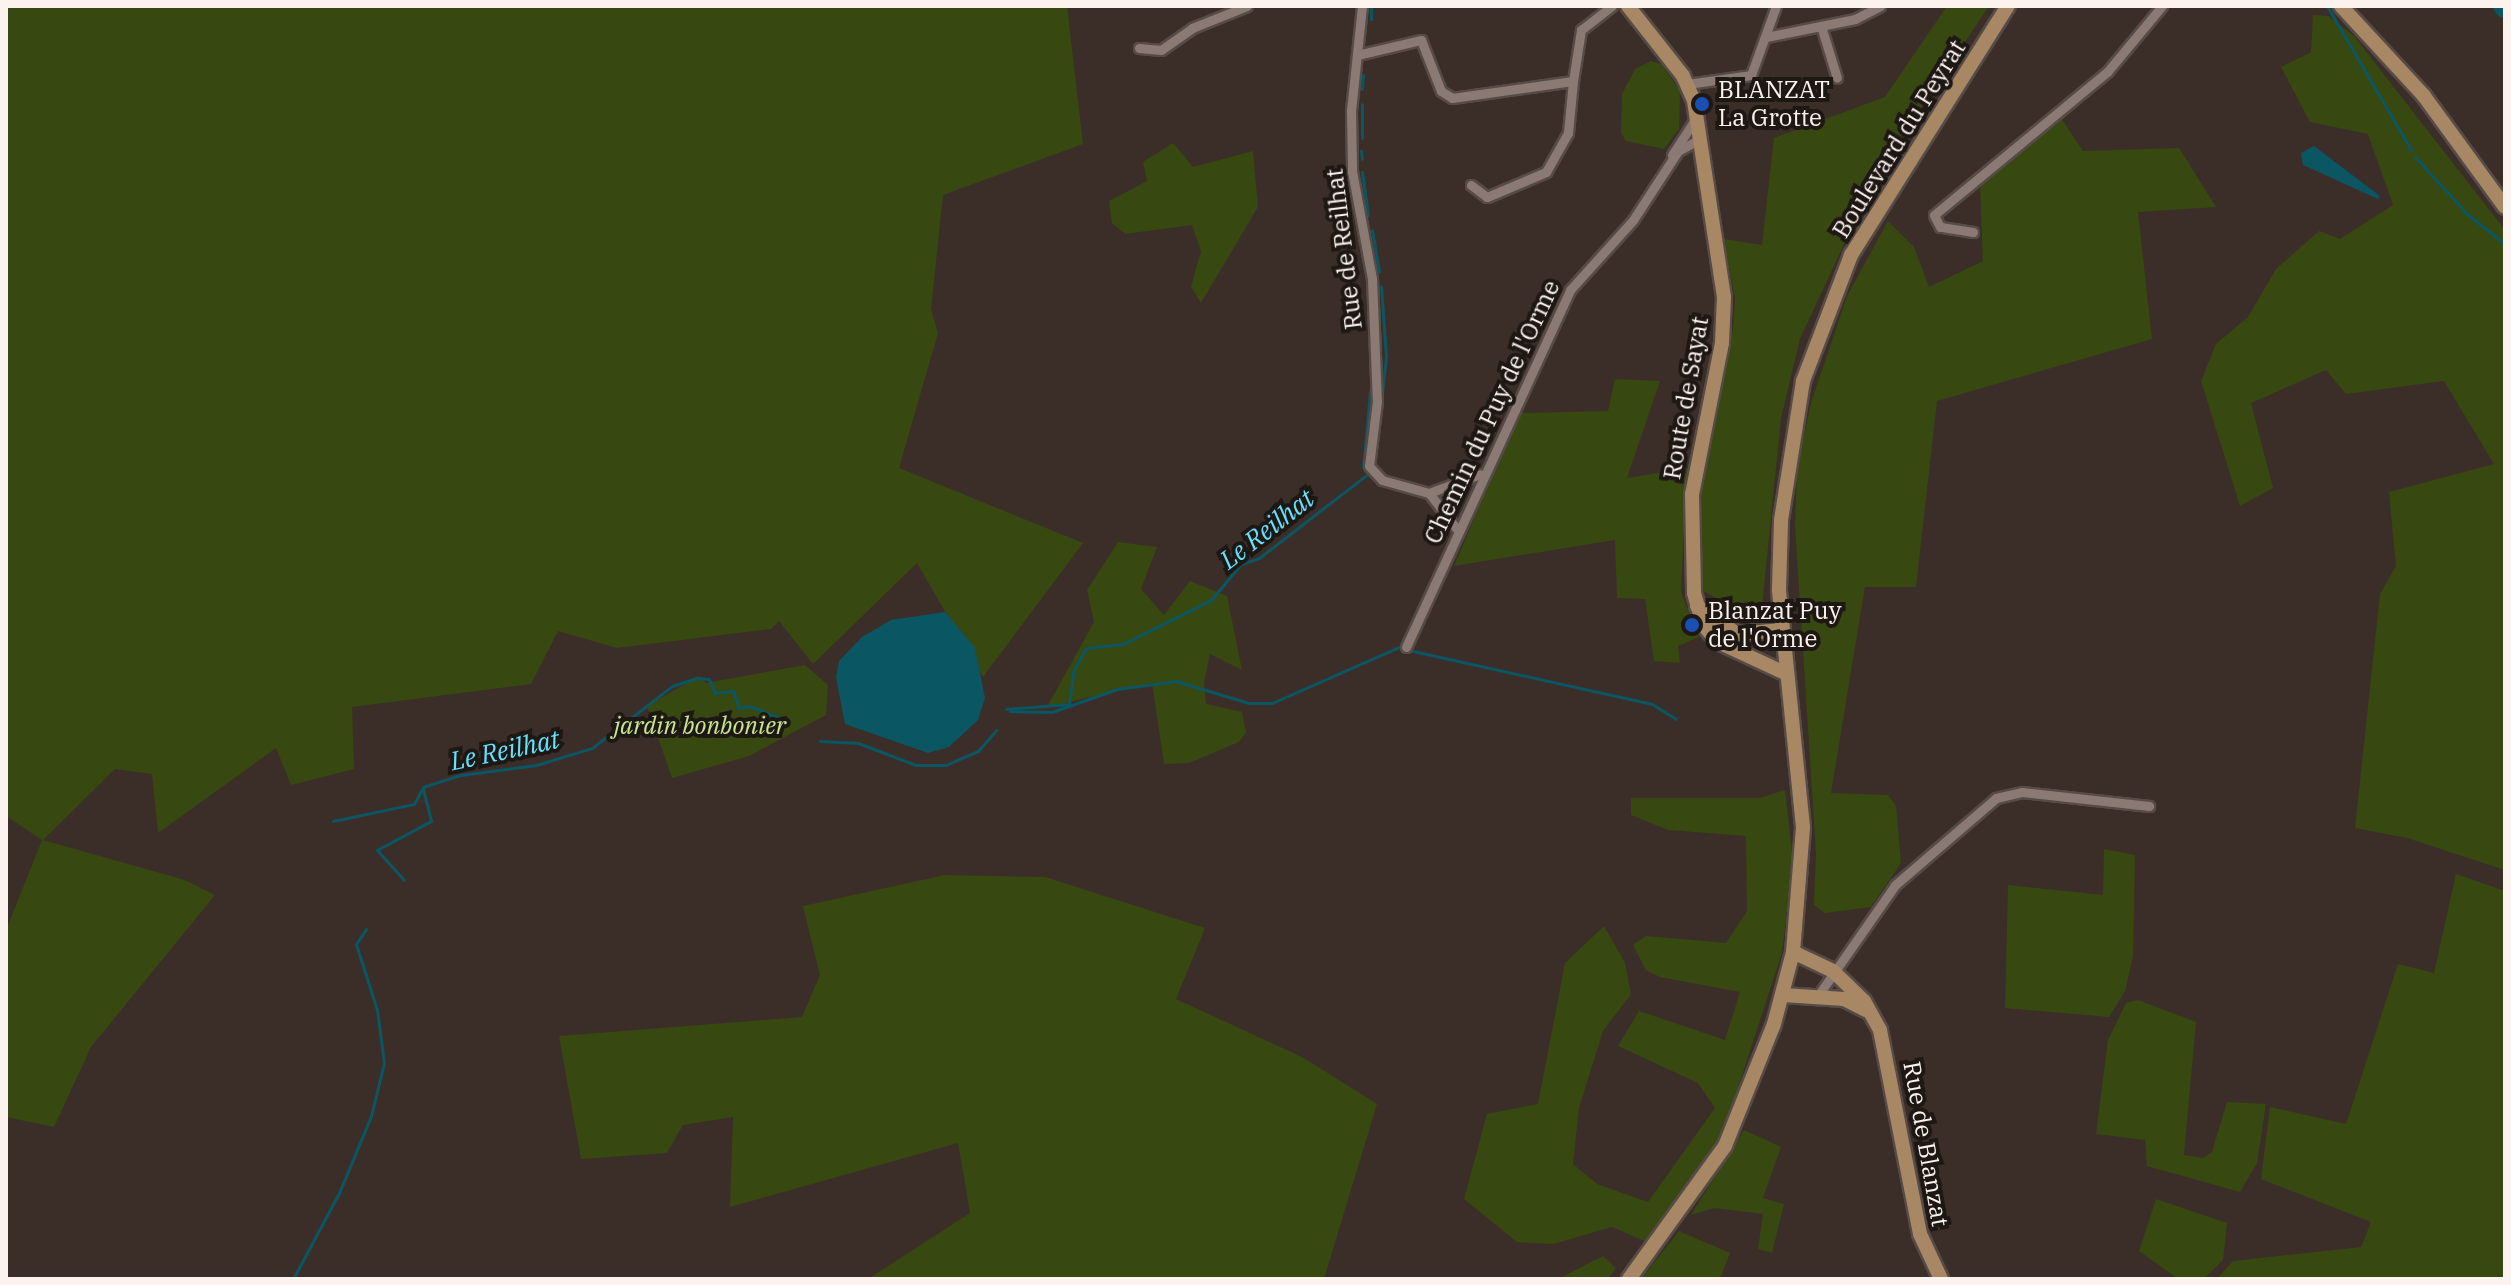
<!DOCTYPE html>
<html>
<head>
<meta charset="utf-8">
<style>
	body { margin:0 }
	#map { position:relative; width:2511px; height:1285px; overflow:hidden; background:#3b2e28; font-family:"IBM Plex Serif",serif }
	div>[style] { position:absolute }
	.green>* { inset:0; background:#384811 }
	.water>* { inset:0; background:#0b5663 }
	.stream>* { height:3px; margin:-1.5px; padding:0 1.5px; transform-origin:1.5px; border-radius:1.5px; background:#0b5663 }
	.river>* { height:20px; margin:-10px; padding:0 10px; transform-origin:10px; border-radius:10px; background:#0b5663 }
	.roads { filter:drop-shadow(2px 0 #564b46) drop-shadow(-2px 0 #564b46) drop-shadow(0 2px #564b46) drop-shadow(0 -2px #564b46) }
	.street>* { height:9px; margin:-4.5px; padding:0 4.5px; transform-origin:4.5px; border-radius:4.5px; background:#8a7a73 }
	.secondary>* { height:14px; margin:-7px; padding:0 7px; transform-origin:7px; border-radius:7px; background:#a88864 }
	.dots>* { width:22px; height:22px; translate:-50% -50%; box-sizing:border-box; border:4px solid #1e1815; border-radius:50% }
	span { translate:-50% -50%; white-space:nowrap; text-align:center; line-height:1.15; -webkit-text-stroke:8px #1e1815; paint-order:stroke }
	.poi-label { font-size:24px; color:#fcf3ef }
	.left { translate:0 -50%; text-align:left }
	.street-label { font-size:24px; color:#fcf3ef }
	.park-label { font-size:24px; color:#cae790; font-style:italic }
	.water-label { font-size:26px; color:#64e3fd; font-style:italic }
	.frame { position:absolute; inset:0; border:8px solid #fcf3ef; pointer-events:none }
</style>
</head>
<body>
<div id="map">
	<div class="green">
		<i style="clip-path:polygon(6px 6px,1067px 6px,1083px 144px,943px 195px,931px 309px,938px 333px,899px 468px,1083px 543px,983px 677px,917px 563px,813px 664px,779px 621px,771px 629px,617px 648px,558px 631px,531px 684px,352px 707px,354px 769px,291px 785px,276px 748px,158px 833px,152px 774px,115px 769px,43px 840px,185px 880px,215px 895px,91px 1047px,54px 1127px,6px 1117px,6px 930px,42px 840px,6px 816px)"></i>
		<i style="clip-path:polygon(1947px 6px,1989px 6px,1875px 177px,1800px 339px,1781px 418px,1762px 607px,1753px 618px,1703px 591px,1698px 560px,1697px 497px,1733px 330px,1735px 299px,1724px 239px,1762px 245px,1774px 138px,1885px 97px)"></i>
		<i style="clip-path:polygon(2313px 15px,2328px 16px,2354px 36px,2505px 230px,2505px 870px,2407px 838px,2355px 828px,2380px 594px,2396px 566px,2389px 492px,2494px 464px,2444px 381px,2346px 394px,2326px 370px,2251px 403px,2273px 488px,2240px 506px,2201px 381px,2216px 344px,2248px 317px,2276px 269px,2319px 231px,2340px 239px,2393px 205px,2368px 134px,2310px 122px,2281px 67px,2311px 52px)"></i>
		<i style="clip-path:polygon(1651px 61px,1661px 64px,1680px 91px,1679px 129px,1664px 149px,1626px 141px,1621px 133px,1622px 94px,1635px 69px)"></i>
		<i style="clip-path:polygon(2061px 118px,2083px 151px,2179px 148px,2216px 207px,2138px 212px,2152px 339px,1937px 401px,1916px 587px,1865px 587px,1831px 793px,1888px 795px,1896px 806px,1901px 863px,1871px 907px,1825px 913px,1814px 905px,1816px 853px,1795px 526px,1797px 468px,1811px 403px,1847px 296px,1888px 221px,1914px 247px,1929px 287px,1983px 261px,1980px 188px)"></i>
		<i style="clip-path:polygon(1173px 143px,1193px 167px,1253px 151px,1258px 207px,1201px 303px,1191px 287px,1201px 251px,1192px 225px,1125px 234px,1112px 223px,1109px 201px,1147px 181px,1143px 162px)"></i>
		<i style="clip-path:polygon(1615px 379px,1660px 381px,1627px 478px,1687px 468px,1681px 592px,1699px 637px,1678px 646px,1680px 663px,1654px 661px,1645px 599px,1617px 598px,1615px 540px,1454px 566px,1519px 413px,1608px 411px)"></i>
		<i style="clip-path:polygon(1118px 542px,1157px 547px,1141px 589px,1164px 615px,1190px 581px,1227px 596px,1242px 670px,1210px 654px,1204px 683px,1206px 704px,1242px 712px,1246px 732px,1239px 742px,1189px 763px,1164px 764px,1152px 683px,1047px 707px,1094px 622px,1087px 590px)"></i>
		<i style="clip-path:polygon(805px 665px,828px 685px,826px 715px,749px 756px,672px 778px,647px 706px,699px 676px,706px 683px)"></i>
		<i style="clip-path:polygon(1785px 790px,1793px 860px,1782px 953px,1721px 1140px,1649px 1243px,1612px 1227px,1553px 1244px,1517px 1242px,1464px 1199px,1487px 1114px,1538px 1104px,1565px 963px,1604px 926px,1625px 963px,1631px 994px,1603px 1031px,1579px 1108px,1573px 1164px,1597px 1184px,1648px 1202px,1715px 1108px,1698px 1083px,1618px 1046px,1639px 1011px,1725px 1040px,1740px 992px,1660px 977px,1646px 970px,1633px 945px,1646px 936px,1726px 943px,1747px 911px,1746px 836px,1668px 830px,1631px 815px,1631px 798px,1760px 798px)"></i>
		<i style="clip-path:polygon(2104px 849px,2135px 855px,2133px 957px,2125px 991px,2109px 1017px,2005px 1008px,2008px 885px,2103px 895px)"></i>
		<i style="clip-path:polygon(2456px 874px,2505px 891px,2505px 1279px,2217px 1279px,2233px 1261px,2361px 1247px,2371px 1222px,2261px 1179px,2270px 1107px,2346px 1124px,2398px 964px,2434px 973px)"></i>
		<i style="clip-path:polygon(945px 875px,1045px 877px,1205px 928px,1176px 999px,1304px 1058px,1377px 1104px,1324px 1279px,868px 1279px,970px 1213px,958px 1143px,730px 1207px,733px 1117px,683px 1125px,667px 1153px,581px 1159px,559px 1036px,802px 1017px,820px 975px,803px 906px)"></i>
		<i style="clip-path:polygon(2138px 1000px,2196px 1022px,2184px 1155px,2203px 1158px,2212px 1152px,2227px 1102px,2266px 1104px,2257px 1163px,2240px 1192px,2147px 1166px,2145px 1140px,2096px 1134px,2108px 1040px,2126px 1003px)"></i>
		<i style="clip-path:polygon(1744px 1130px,1781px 1147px,1763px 1198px,1784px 1204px,1772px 1253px,1758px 1249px,1763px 1214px,1714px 1208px,1691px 1215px)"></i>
		<i style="clip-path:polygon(2156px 1199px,2227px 1223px,2223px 1260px,2204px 1279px,2178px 1279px,2139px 1251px)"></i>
		<i style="clip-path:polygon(1679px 1231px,1730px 1253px,1720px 1279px,1641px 1279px)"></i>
		<i style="clip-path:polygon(1603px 1256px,1616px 1268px,1608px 1279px,1558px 1279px)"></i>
	</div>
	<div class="water">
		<i style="clip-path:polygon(2314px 146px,2380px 196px,2378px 199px,2303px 165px,2301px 153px)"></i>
		<i style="clip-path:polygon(945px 612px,975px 648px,985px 698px,978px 720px,949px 747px,928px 753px,845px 724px,836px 677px,839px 661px,862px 637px,891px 620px)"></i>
	</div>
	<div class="stream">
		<i style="left:2327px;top:6px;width:167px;rotate:59.7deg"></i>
		<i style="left:1371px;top:19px;width:13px;rotate:-90deg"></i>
		<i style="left:1362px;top:89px;width:14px;rotate:-86deg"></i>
		<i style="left:1362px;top:138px;width:34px;rotate:-90deg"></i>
		<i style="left:1361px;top:151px;width:8px;rotate:83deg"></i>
		<i style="left:2415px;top:157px;width:77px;rotate:47.6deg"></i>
		<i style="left:2467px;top:214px;width:48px;rotate:38.3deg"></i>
		<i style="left:1362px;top:172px;width:44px;rotate:82.2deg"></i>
		<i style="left:1372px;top:230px;width:42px;rotate:80.3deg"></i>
		<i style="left:1363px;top:467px;width:76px;rotate:-84.7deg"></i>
		<i style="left:1413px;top:651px;width:245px;rotate:12.5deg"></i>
		<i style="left:1652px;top:704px;width:28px;rotate:32deg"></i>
		<i style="left:1006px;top:709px;width:63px;rotate:-4.5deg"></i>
		<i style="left:1069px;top:704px;width:34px;rotate:-82deg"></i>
		<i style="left:1074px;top:670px;width:25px;rotate:-61deg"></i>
		<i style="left:1086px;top:648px;width:37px;rotate:-6deg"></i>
		<i style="left:1123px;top:644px;width:98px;rotate:-26.6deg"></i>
		<i style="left:1211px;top:600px;width:47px;rotate:-50.2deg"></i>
		<i style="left:1241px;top:564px;width:19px;rotate:-18deg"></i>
		<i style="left:1259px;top:558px;width:145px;rotate:-37.7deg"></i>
		<i style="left:1374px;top:469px;width:114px;rotate:-83.9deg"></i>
		<i style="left:1386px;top:356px;width:70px;rotate:-94.1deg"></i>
		<i style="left:1010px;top:711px;width:42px;rotate:1.4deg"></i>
		<i style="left:1052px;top:712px;width:69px;rotate:-19.5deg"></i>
		<i style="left:1117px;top:689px;width:60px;rotate:-7.7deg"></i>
		<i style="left:1176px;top:681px;width:76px;rotate:16.8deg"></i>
		<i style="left:1249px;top:703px;width:23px"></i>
		<i style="left:1272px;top:703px;width:141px;rotate:-23.8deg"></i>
		<i style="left:820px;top:741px;width:38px;rotate:3deg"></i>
		<i style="left:858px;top:743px;width:62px;rotate:20.8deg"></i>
		<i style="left:916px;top:765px;width:30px"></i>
		<i style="left:946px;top:765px;width:35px;rotate:-24deg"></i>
		<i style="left:978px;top:751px;width:28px;rotate:-49deg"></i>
		<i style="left:333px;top:821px;width:83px;rotate:-11.9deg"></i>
		<i style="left:414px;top:804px;width:19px;rotate:-62deg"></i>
		<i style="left:423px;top:787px;width:40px;rotate:-18deg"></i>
		<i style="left:461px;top:775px;width:76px;rotate:-7.6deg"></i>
		<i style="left:536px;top:765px;width:59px;rotate:-16.9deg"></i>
		<i style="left:592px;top:748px;width:101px;rotate:-37.8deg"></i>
		<i style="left:672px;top:686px;width:26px;rotate:-18deg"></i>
		<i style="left:697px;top:678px;width:12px;rotate:5deg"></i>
		<i style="left:709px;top:679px;width:15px;rotate:67deg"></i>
		<i style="left:715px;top:693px;width:18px;rotate:-6deg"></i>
		<i style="left:733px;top:691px;width:18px;rotate:71deg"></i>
		<i style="left:739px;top:708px;width:11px;rotate:-10deg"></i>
		<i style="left:750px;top:706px;width:42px;rotate:22.3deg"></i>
		<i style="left:404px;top:880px;width:40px;rotate:-132deg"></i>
		<i style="left:377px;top:850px;width:61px;rotate:-28.2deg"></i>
		<i style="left:431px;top:821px;width:33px;rotate:-104deg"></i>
		<i style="left:293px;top:1279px;width:98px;rotate:-61.9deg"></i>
		<i style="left:339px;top:1193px;width:83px;rotate:-67.4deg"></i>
		<i style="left:371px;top:1116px;width:55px;rotate:-76.2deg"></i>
		<i style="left:384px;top:1063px;width:53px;rotate:-97.5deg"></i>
		<i style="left:377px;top:1010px;width:69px;rotate:-107.7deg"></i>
		<i style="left:356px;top:944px;width:18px;rotate:-56deg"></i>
	</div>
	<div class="river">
		<i style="left:2503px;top:6px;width:3px;rotate:45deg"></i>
	</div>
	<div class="roads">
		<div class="street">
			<i style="left:1362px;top:6px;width:106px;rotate:96deg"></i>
			<i style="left:1351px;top:111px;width:60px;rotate:89deg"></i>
			<i style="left:1352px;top:171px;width:110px;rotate:79.5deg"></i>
			<i style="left:1372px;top:279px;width:122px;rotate:87.7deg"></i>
			<i style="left:1377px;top:401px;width:65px;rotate:97deg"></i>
			<i style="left:1369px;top:466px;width:19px;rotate:47deg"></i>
			<i style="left:1382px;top:480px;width:49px;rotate:15.5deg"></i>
			<i style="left:1429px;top:493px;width:44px;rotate:52.4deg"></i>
			<i style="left:1821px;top:26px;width:54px;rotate:72.9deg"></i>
			<i style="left:1766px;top:37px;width:91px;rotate:-11.4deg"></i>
			<i style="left:1855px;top:19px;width:28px;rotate:-27deg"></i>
			<i style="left:1139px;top:48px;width:22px;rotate:5deg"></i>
			<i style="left:1161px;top:50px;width:38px;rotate:-35deg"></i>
			<i style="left:1192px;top:28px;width:59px;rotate:-21.8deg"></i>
			<i style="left:1357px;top:55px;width:66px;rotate:-13.2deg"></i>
			<i style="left:1421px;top:40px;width:55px;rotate:68.6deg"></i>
			<i style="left:1441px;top:91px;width:13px;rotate:32deg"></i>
			<i style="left:1452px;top:98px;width:122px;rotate:-8deg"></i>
			<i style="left:1573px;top:81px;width:52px;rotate:-81.1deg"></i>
			<i style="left:1581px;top:30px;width:39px;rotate:-38deg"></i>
			<i style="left:1687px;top:84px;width:65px;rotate:-8deg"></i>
			<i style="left:1751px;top:75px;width:73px;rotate:-70.1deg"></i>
			<i style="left:1672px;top:155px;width:44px;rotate:-57deg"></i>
			<i style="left:1471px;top:185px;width:20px;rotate:37deg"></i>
			<i style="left:1487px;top:197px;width:64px;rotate:-23deg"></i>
			<i style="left:1546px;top:172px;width:45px;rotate:-60.6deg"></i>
			<i style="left:1568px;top:133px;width:52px;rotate:-84.5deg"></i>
			<i style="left:1973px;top:232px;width:33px;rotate:-171deg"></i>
			<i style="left:1940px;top:227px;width:13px;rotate:-117deg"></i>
			<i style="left:1934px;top:215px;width:226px;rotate:-39.6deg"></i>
			<i style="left:2108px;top:71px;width:85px;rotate:-50.3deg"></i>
			<i style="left:1429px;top:493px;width:54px;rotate:-20.4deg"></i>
			<i style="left:1406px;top:647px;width:393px;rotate:-65.3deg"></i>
			<i style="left:1570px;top:290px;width:94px;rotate:-48deg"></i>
			<i style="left:1633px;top:220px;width:82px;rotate:-56.9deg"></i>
			<i style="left:1678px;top:151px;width:25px;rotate:-29deg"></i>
			<i style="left:1817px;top:997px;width:136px;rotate:-55.1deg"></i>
			<i style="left:1895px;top:885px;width:133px;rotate:-40.7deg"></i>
			<i style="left:1996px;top:798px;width:27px;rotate:-13deg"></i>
			<i style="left:2022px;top:792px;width:128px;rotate:6.3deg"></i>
		</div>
		<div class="secondary">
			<i style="left:1628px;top:6px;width:89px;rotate:51.8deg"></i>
			<i style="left:1683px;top:76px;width:27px;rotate:66deg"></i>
			<i style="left:1694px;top:101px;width:198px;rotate:81.3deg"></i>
			<i style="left:1724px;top:297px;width:46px;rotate:92.5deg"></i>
			<i style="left:1722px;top:343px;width:154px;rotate:101.2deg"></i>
			<i style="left:1692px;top:494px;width:99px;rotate:88.8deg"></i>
			<i style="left:1694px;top:593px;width:33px;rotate:74deg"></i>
			<i style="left:1703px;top:625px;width:23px;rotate:49deg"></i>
			<i style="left:1718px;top:642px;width:76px;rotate:24.9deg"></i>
			<i style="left:2341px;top:6px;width:122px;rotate:47.3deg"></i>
			<i style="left:2424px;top:96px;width:137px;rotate:53.9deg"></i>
			<i style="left:1697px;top:606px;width:49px;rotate:35deg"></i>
			<i style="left:1737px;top:634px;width:45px;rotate:-5.1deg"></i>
			<i style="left:1793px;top:952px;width:44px;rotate:25.4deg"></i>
			<i style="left:1833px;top:971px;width:43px;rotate:44.1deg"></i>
			<i style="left:1864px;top:1001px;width:33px;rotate:61deg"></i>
			<i style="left:1880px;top:1030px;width:208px;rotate:78.9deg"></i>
			<i style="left:1920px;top:1234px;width:50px;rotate:65deg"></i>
			<i style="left:1783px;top:995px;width:61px;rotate:3.8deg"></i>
			<i style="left:1844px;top:999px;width:25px;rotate:27deg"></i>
			<i style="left:1629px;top:1279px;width:164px;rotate:-54.2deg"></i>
			<i style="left:1725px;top:1146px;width:131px;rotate:-68.1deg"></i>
			<i style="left:1774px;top:1024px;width:74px;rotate:-75.2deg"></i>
			<i style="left:1793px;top:952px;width:125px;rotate:-85.4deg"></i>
			<i style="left:1803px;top:827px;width:239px;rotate:-95.8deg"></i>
			<i style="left:1779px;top:589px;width:69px;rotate:-88.3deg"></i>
			<i style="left:1781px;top:520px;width:141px;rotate:-81deg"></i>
			<i style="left:1803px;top:381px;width:135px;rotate:-69.1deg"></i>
			<i style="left:1851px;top:255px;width:294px;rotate:-57.8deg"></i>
		</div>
	</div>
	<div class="dots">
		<i style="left:1702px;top:104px;background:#1a4fb4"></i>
		<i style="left:1692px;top:625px;background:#1a4fb4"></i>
	</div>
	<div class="poi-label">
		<span class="left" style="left:1718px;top:104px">BLANZAT<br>La Grotte</span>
		<span class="left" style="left:1708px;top:625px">Blanzat Puy<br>de l'Orme</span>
	</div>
	<div class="street-label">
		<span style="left:1899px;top:139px;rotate:-58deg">Boulevard du Peyrat</span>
		<span style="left:1344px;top:249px;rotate:-97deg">Rue de Reilhat</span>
		<span style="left:1686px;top:398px;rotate:-80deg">Route de Sayat</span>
		<span style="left:1492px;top:412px;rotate:-65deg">Chemin du Puy de l'Orme</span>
		<span style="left:1926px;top:1144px;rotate:80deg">Rue de Blanzat</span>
	</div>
	<div class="park-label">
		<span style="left:700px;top:726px">jardin bonbonier</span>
	</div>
	<div class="water-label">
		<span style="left:1267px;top:529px;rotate:-38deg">Le Reilhat</span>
		<span style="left:505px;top:750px;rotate:-12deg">Le Reilhat</span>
	</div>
	<div class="frame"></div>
</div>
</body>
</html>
